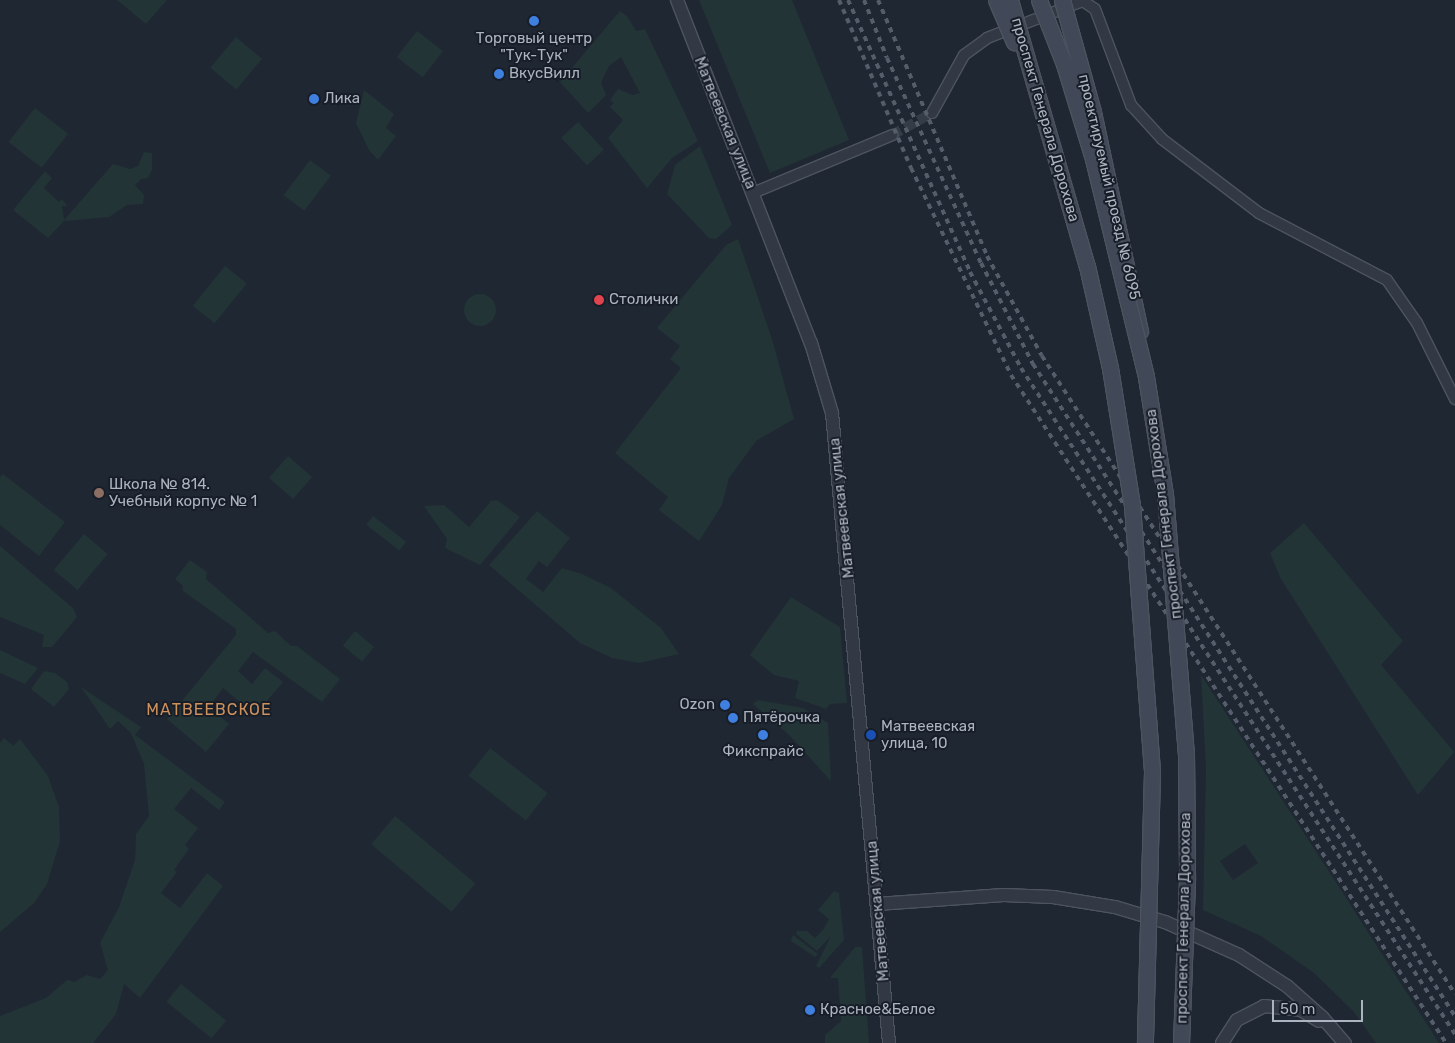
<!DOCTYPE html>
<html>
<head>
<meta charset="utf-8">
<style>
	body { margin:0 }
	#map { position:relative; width:1455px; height:1043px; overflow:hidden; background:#1f2733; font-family:Rubik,sans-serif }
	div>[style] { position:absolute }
	.green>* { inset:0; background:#223435; transform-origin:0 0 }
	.round { border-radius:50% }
	.minor-tunnel>* { height:10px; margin-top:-5px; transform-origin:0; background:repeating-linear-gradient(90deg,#343c48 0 10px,transparent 0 15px) }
	.roads { filter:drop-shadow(1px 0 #4d545f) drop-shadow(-1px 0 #4d545f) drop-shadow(0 1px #4d545f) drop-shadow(0 -1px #4d545f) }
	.minor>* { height:10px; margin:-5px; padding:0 5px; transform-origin:5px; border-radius:5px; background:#333944 }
	.tertiary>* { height:12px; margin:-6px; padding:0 6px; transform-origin:6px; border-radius:6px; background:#333944 }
	.secondary>* { height:15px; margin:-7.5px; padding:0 7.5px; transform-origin:7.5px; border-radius:7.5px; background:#414857 }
	.rail>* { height:4px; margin-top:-2px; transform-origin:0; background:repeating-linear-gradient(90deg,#555d6b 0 5px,transparent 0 10px) }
	.bridges { filter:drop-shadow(1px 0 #4d545f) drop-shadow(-1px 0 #4d545f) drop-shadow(0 1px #4d545f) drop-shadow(0 -1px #4d545f) }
	.secondary-bridge>* { height:15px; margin:-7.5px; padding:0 7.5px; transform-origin:7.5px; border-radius:7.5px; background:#414857 }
	.dots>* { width:14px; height:14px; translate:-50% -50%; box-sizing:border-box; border:2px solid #181e28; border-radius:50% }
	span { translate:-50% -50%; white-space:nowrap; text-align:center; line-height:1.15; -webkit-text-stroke:4px #181e28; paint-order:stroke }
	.poi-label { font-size:15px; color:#acb4c1 }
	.left { translate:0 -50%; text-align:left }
	.right { translate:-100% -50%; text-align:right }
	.street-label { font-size:15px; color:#acb4c1 }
	.neighbourhood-label { font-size:16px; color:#cc915d; letter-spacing:1px }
	.scale { position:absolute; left:1272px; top:1000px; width:91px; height:22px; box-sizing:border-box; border:2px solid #acb4c1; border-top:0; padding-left:6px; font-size:15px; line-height:18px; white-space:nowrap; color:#acb4c1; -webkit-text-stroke:4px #181e28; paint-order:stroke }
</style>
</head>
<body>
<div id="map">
	<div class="green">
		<i style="clip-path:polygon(117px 0,167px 0,146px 24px)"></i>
		<i style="clip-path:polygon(699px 0,792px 0,849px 140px,770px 173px)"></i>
		<i style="clip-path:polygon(620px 11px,627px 16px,636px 31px,645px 29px,698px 141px,672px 158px,647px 188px,608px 138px,623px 120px,610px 107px,614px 103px,610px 100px,618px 89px,633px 95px,640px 93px,621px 57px,609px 66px,601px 83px,606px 95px,588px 113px,560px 82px)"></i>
		<i style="left:417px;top:31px;width:33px;height:33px;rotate:38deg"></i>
		<i style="left:236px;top:37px;width:34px;height:40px;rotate:40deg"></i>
		<i style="clip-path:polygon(364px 90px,394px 114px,386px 128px,396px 136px,378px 160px,369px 150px,356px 123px)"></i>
		<i style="left:35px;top:108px;width:42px;height:43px;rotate:38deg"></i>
		<i style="left:578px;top:122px;width:38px;height:23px;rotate:47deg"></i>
		<i style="clip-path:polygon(700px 146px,732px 225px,716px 239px,709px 238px,667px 194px,675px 165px)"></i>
		<i style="clip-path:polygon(144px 152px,152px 153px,152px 170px,148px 178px,141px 179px,135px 185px,144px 195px,143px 204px,127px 205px,109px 217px,64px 221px,48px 238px,13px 210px,45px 171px,52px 178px,44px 188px,59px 202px,62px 199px,67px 206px,62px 206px,64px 220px,113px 164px,130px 169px,138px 166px)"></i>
		<i style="left:310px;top:160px;width:26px;height:44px;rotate:37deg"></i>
		<i style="clip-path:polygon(738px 239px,772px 339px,794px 419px,756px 441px,729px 478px,722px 505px,699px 541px,659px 510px,668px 497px,615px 453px,681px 368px,670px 359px,680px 346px,657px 328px,726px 245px)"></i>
		<i style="left:225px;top:266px;width:28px;height:51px;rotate:39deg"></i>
		<i class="round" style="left:464px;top:294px;width:32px;height:32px"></i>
		<i style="left:288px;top:456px;width:32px;height:29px;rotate:41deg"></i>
		<i style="clip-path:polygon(3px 474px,65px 522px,39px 556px,0 525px,0 477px)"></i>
		<i style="clip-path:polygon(497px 500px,520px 517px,480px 565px,445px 548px,447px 539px,424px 506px,444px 505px,469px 527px,491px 501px)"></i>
		<i style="clip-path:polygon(537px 511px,570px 538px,547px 567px,539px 561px,526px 579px,543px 592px,562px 568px,582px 574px,611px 588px,661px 628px,679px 654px,639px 663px,612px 658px,580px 643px,489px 565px)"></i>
		<i style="left:373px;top:516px;width:42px;height:11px;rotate:38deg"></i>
		<i style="clip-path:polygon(1304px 523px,1403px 641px,1381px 665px,1454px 752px,1418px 795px,1281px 579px,1270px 553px)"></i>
		<i style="left:84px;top:534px;width:31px;height:47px;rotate:40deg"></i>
		<i style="clip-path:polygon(0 546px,73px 608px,77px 617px,52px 647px,42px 647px,44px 635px,0 617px)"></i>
		<i style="clip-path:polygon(190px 560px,207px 572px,206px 579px,268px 633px,275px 631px,291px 646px,297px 646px,340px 679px,322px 702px,253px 652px,238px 671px,252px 684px,265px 668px,283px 682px,261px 708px,251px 711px,223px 688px,209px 707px,229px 724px,206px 752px,167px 719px,236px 635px,236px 629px,183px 591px,183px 586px,175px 579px)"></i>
		<i style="clip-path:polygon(791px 597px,840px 627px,847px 703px,830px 704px,826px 709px,795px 698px,799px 681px,774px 675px,750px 655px)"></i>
		<i style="left:355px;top:631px;width:25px;height:19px;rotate:40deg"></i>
		<i style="clip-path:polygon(0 650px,38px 668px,25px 684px,0 673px)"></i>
		<i style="clip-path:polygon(44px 671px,55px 673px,67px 682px,69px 689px,54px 707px,31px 689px)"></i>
		<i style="clip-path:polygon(evenodd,1201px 675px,1341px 890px,1439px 1043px,1376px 1043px,1354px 1012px,1314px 973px,1261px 936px,1203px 910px,1206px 768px,1201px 675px,1245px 844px,1258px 863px,1233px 880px,1220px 861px,1245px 844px)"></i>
		<i style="clip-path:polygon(81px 687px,141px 727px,135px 735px,225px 802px,219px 810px,191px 788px,174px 809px,198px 828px,185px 845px,189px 849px,174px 870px,177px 872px,161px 893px,180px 908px,207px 873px,223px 886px,140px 998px,124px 984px,116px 1014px,93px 1043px,0 1043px,0 1016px,46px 998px,67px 980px,74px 982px,87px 975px,100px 979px,108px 970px,100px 943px,119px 907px,135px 860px,136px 834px,149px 816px,144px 764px,131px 733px,118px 721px,110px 729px)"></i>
		<i style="clip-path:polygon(758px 700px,803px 708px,828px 723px,831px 781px,789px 735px,753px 704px)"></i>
		<i style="clip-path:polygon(4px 738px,13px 746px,20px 739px,48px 776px,59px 807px,60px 841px,47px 884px,34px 903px,0 932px,0 743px)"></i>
		<i style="left:490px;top:748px;width:73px;height:35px;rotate:38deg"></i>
		<i style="left:395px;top:816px;width:105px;height:37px;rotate:40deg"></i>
		<i style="clip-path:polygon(834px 891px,839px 893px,844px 940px,819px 968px,816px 966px,831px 936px,817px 951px,796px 934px,797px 931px,807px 931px,815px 938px,823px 930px,829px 919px,818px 910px)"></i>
		<i style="clip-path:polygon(793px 935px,818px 954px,815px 957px,791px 941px)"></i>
		<i style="clip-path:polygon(855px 947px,862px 947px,869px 1043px,825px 1043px,825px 1035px,841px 1021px,838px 978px,830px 978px)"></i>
		<i style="left:181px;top:984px;width:58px;height:23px;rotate:39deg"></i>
	</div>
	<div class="minor-tunnel">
		<i style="left:892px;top:135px;width:46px;rotate:-28.8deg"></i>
	</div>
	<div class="roads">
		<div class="minor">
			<i style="left:932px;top:113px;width:66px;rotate:-61.1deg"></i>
			<i style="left:964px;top:55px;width:29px;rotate:-36deg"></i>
			<i style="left:987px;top:38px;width:103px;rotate:-21.1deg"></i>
			<i style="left:1083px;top:1px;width:14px;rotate:34deg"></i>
			<i style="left:1095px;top:9px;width:103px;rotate:69.4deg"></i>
			<i style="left:1131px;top:105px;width:46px;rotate:47.6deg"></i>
			<i style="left:1162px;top:139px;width:122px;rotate:37.3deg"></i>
			<i style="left:1259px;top:213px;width:144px;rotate:27.6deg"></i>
			<i style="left:1387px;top:280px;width:52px;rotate:55.1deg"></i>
			<i style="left:1417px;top:323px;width:85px;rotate:63.4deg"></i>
			<i style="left:753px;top:193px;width:151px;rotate:-22.6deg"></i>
		</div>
		<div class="tertiary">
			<i style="left:677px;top:0;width:368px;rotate:68.7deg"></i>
			<i style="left:811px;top:343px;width:73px;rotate:73.3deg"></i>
			<i style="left:832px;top:413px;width:633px;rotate:84.83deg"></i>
			<i style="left:877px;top:904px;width:127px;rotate:-4.1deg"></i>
			<i style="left:1004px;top:895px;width:49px;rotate:2.3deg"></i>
			<i style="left:1053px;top:897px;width:63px;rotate:9.2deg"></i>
			<i style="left:1115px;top:907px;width:52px;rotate:16.7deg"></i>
			<i style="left:1165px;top:922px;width:81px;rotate:24deg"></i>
			<i style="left:1239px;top:955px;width:57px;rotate:32.9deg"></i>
			<i style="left:1287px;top:986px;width:47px;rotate:41.5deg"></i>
			<i style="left:1322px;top:1017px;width:35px;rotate:49deg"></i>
			<i style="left:1222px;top:1043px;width:27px;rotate:-57deg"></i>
			<i style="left:1237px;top:1020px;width:30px;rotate:-27deg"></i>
			<i style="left:1264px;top:1006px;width:37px;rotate:6deg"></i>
			<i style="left:1301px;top:1010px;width:21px;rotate:31deg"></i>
		</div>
		<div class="secondary">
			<i style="left:1093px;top:112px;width:224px;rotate:77.9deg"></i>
		</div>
	</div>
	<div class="rail">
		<i style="left:839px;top:0;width:183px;rotate:66.8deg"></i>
		<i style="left:911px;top:168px;width:230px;rotate:64.2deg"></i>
		<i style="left:1011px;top:375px;width:797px;rotate:56.93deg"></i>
		<i style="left:848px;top:0;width:298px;rotate:65.8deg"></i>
		<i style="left:970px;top:272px;width:109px;rotate:62deg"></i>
		<i style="left:1021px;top:368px;width:795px;rotate:56.91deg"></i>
		<i style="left:864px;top:0;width:62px;rotate:68.4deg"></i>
		<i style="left:887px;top:58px;width:226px;rotate:65.4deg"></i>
		<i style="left:981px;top:263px;width:114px;rotate:62.8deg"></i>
		<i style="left:1033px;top:364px;width:777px;rotate:57.09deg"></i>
		<i style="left:878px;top:0;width:278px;rotate:66.9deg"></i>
		<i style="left:987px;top:256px;width:114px;rotate:61.2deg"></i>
		<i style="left:1042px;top:356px;width:760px;rotate:57.08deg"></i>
	</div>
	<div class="bridges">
		<div class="secondary-bridge">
			<i style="left:996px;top:0;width:46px;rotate:66.8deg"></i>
			<i style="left:1010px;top:0;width:277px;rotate:73.9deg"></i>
			<i style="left:1087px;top:266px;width:105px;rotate:77.3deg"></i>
			<i style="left:1110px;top:368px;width:139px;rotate:80.9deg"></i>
			<i style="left:1132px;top:505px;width:268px;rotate:85.7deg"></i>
			<i style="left:1152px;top:772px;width:271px;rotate:91.5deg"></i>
			<i style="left:1039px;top:0;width:69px;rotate:68.7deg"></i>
			<i style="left:1064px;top:64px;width:99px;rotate:73deg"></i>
			<i style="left:1093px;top:159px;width:224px;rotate:76.3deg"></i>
			<i style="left:1146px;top:377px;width:119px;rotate:80.8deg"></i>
			<i style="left:1165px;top:494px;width:260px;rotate:85.4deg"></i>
			<i style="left:1186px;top:753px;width:127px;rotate:89.5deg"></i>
			<i style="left:1187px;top:880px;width:163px;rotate:92.1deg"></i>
			<i style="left:1062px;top:0;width:116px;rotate:74.5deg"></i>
		</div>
	</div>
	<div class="dots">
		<i style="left:534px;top:21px;background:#3f7fe0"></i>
		<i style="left:499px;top:74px;background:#3f7fe0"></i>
		<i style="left:314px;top:99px;background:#3f7fe0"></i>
		<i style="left:599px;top:300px;background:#e0444e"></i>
		<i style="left:99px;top:493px;background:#8d6e63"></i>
		<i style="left:725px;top:705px;background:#3f7fe0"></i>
		<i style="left:733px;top:718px;background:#3f7fe0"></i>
		<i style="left:763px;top:735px;background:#3f7fe0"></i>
		<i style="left:871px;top:735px;background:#1a4fb4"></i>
		<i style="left:810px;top:1010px;background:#3f7fe0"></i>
	</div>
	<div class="poi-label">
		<span style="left:534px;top:47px">Торговый центр<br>"Тук-Тук"</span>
		<span class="left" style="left:509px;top:74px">ВкусВилл</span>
		<span class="left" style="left:324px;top:99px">Лика</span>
		<span class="left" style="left:609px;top:300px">Столички</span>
		<span class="left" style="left:109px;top:493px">Школа № 814.<br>Учебный корпус № 1</span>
		<span class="right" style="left:715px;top:705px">Ozon</span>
		<span class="left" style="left:743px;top:718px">Пятёрочка</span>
		<span class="left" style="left:881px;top:735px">Матвеевская<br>улица, 10</span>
		<span style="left:763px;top:752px">Фикспрайс</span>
		<span class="left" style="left:820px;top:1010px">Красное&amp;Белое</span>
	</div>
	<div class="street-label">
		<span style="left:1045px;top:120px;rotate:74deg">проспект Генерала Дорохова</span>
		<span style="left:725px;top:123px;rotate:68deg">Матвеевская улица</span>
		<span style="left:1109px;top:187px;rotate:77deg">проектируемый проезд № 6095</span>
		<span style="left:842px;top:508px;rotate:-96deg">Матвеевская улица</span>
		<span style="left:1164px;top:514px;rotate:-97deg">проспект Генерала Дорохова</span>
		<span style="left:878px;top:911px;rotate:-95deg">Матвеевская улица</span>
		<span style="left:1184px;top:918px;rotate:-89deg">проспект Генерала Дорохова</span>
	</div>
	<div class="neighbourhood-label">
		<span style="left:209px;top:710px">МАТВЕЕВСКОЕ</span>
	</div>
	<div class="scale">50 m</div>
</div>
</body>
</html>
